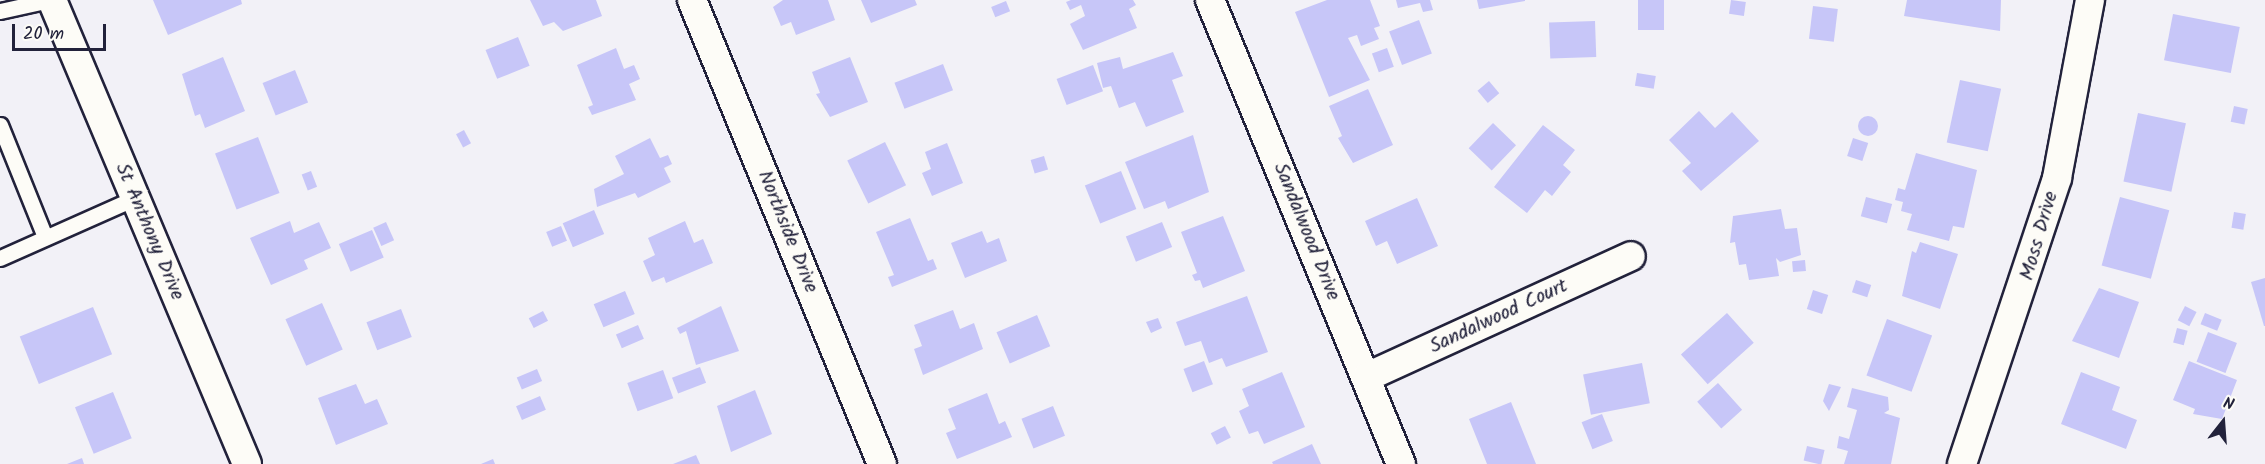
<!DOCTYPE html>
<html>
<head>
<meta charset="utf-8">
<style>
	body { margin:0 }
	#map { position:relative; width:2265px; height:464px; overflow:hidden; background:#f2f1f7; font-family:Kalam,sans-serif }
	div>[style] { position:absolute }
	.building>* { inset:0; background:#c7c6f8; transform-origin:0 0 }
	.round { border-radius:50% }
	.roads { filter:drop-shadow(2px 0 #22223b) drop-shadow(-2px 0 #22223b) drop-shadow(0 2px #22223b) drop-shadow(0 -2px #22223b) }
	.service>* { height:15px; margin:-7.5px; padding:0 7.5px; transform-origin:7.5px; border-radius:7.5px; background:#fdfcf7 }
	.minor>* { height:28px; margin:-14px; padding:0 14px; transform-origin:14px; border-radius:14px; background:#fdfcf7 }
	span { translate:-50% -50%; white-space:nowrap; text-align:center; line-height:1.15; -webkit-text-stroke:5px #fdfcf7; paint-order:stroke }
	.street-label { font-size:20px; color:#22223b }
	.north { position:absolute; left:2193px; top:392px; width:60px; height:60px; -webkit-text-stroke:4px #fdfcf7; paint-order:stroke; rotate:17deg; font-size:16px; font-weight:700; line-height:24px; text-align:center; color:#22223b }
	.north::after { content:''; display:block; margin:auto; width:21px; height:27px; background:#22223b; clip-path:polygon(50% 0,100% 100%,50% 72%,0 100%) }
	.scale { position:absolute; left:12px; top:24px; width:94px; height:27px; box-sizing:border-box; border:3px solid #22223b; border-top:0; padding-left:8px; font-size:18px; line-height:21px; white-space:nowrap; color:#22223b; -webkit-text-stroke:4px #fdfcf7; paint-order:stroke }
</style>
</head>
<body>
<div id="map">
	<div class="building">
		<i style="clip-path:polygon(153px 0,241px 0,242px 4px,168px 35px)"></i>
		<i style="clip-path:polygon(530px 0,596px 0,602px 16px,563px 31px,554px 22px,543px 26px)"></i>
		<i style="clip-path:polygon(783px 0,828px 0,835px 20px,796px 35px,791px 22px,781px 26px,773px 7px)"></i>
		<i style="clip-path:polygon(861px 0,915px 0,917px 5px,871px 23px)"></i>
		<i style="clip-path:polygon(1071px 0,1133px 0,1136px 5px,1129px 9px,1137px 28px,1083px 50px,1070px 24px,1085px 16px,1081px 5px,1070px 10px,1066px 2px)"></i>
		<i style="clip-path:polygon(1327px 0,1370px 0,1380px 26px,1374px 28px,1379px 39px,1361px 46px,1357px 35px,1348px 38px,1370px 80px,1329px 97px,1295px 12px)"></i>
		<i style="clip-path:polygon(1396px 0,1430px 0,1433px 10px,1423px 12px,1420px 3px,1398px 8px)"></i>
		<i style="clip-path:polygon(1477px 0,1525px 0,1525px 1px,1479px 9px)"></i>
		<i style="left:1638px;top:0;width:26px;height:30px"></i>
		<i style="left:1731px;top:0;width:15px;height:14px;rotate:8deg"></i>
		<i style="clip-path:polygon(1907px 0,2001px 0,2000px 31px,1904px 16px)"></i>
		<i style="left:1006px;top:1px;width:11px;height:16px;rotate:68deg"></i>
		<i style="left:1813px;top:6px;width:25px;height:33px;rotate:7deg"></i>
		<i style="left:2173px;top:14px;width:68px;height:47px;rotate:11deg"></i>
		<i style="left:1419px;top:20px;width:36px;height:32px;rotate:69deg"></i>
		<i style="left:1595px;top:21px;width:36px;height:46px;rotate:88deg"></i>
		<i style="left:518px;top:37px;width:31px;height:35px;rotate:68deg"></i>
		<i style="clip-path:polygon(616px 48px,624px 69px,634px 65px,640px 79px,629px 84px,636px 100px,592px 115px,588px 107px,593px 105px,577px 65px)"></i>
		<i style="left:1387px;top:48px;width:20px;height:16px;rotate:70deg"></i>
		<i style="clip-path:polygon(1173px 52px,1183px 76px,1172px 80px,1184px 112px,1146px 127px,1135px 102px,1119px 108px,1111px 86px,1103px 88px,1097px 63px,1120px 57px,1123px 69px)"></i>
		<i style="clip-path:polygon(223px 57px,245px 111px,205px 128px,200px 114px,195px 116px,182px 74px)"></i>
		<i style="clip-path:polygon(850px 57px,868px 102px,830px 117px,816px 94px,820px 93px,812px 72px)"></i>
		<i style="left:943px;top:64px;width:28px;height:52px;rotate:69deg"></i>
		<i style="left:1093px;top:65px;width:28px;height:39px;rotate:69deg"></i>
		<i style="left:295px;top:70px;width:35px;height:35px;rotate:68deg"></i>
		<i style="left:1637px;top:73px;width:19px;height:13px;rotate:9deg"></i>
		<i style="left:1960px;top:80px;width:42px;height:64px;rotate:12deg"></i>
		<i style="left:1489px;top:81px;width:16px;height:15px;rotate:50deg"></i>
		<i style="clip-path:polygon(1368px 89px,1393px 145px,1353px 163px,1338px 138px,1342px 136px,1329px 106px)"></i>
		<i style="left:2234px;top:106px;width:14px;height:16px;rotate:12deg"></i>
		<i style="clip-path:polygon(1699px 111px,1715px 128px,1732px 112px,1759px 141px,1701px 191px,1682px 171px,1691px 163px,1669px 140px)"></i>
		<i style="left:2138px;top:113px;width:49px;height:70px;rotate:12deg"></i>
		<i class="round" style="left:1858px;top:116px;width:20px;height:20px"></i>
		<i style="left:1493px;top:123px;width:32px;height:35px;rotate:44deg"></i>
		<i style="clip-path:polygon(1543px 125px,1575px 150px,1563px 165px,1571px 172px,1552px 196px,1545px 190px,1527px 213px,1494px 187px)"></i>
		<i style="left:464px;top:130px;width:15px;height:9px;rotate:62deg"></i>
		<i style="clip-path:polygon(1193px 135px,1209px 192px,1168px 209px,1165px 201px,1144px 209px,1125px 162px)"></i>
		<i style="left:258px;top:137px;width:60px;height:46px;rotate:69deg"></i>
		<i style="clip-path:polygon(650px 138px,660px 158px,668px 155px,672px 164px,664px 168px,671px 182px,638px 198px,635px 193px,597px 207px,594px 189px,624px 174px,615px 156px)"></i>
		<i style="left:1853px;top:138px;width:16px;height:19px;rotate:18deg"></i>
		<i style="left:885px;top:142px;width:48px;height:42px;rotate:64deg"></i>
		<i style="clip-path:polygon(947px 143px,963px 183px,932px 196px,922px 173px,931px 169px,925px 152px)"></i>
		<i style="clip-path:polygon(1916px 153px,1977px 170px,1964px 228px,1953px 226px,1949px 241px,1907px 230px,1912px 214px,1901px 211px,1903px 202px,1895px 200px,1898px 188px,1905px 190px)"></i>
		<i style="left:1044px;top:156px;width:14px;height:14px;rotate:73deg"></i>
		<i style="left:311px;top:171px;width:17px;height:10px;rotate:69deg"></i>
		<i style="left:1121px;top:171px;width:41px;height:39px;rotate:68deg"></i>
		<i style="left:1866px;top:197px;width:27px;height:20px;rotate:15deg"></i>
		<i style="left:2120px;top:197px;width:51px;height:71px;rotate:15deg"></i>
		<i style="clip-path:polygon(1417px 198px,1438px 246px,1397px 264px,1387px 241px,1376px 246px,1365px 221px)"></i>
		<i style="clip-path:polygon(1781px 209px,1785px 229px,1797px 228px,1801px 255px,1780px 262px,1776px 258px,1779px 276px,1749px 280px,1746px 264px,1739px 265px,1735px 242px,1730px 243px,1733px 216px)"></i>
		<i style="left:594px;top:210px;width:26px;height:34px;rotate:67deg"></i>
		<i style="left:2234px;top:212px;width:12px;height:16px;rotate:9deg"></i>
		<i style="clip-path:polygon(1223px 216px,1245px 271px,1203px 288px,1200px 280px,1195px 281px,1192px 275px,1197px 273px,1181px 232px)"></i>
		<i style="clip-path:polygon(910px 218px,928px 261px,933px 259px,937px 269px,892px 287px,888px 277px,894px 275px,876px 232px)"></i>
		<i style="clip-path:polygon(290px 221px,294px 233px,319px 222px,331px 248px,304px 260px,308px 269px,271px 285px,250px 238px)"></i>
		<i style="clip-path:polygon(685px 221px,694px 243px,703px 239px,713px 263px,666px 283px,664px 277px,652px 282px,643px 261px,655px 255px,648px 238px)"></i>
		<i style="left:386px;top:222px;width:20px;height:14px;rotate:66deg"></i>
		<i style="left:1162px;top:222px;width:27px;height:39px;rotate:68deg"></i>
		<i style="left:561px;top:226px;width:16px;height:16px;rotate:68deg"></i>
		<i style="left:372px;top:230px;width:30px;height:36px;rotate:67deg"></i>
		<i style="clip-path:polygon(982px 231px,987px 243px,999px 238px,1007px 261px,965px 278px,951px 243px)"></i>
		<i style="clip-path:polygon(1920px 242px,1958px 254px,1940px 309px,1902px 296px,1912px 251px,1916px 253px)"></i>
		<i style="left:1805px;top:260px;width:11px;height:13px;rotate:85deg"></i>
		<i style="clip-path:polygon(2265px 278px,2265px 326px,2264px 326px,2251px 282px)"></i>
		<i style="left:1856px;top:280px;width:16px;height:13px;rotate:18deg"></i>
		<i style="clip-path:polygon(2099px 288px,2139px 302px,2119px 358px,2072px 341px)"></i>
		<i style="left:1813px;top:290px;width:16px;height:20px;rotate:18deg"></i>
		<i style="left:625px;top:291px;width:25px;height:34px;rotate:67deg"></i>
		<i style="clip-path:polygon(1247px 296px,1268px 352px,1226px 367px,1222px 358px,1209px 363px,1201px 341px,1185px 346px,1176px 322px)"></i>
		<i style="left:322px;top:303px;width:51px;height:40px;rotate:66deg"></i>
		<i style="clip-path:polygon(721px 306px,739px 351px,696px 365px,686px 331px,680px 334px,677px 328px)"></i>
		<i style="left:2185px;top:306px;width:13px;height:16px;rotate:27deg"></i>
		<i style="left:93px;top:307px;width:51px;height:79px;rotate:68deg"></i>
		<i style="left:401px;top:309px;width:30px;height:37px;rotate:69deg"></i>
		<i style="clip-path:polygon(953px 310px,960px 329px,974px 323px,983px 349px,923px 375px,914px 349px,922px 346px,914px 325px)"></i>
		<i style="left:543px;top:311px;width:11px;height:16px;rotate:63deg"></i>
		<i style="left:1727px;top:313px;width:40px;height:62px;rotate:48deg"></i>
		<i style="left:2205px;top:313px;width:18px;height:12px;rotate:22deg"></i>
		<i style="left:1037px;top:315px;width:34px;height:44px;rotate:67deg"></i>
		<i style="clip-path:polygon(1158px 318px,1162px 328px,1151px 333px,1146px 322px)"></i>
		<i style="left:1887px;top:319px;width:48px;height:60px;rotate:20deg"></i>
		<i style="left:638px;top:325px;width:15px;height:24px;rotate:67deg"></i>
		<i style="left:2177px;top:328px;width:11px;height:15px;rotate:15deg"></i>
		<i style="left:2208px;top:332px;width:31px;height:32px;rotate:21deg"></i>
		<i style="left:1204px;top:361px;width:25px;height:22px;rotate:69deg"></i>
		<i style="clip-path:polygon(2189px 361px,2237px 380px,2222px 419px,2193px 414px,2195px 409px,2173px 400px)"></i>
		<i style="left:1642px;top:363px;width:41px;height:60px;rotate:79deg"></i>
		<i style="left:700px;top:367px;width:17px;height:30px;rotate:69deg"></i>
		<i style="left:537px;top:369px;width:13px;height:22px;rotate:67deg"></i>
		<i style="left:663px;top:370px;width:30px;height:38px;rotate:70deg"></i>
		<i style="clip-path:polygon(1282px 372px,1305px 427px,1264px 444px,1258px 431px,1249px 434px,1239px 411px,1249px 406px,1242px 389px)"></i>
		<i style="clip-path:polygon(2081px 372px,2120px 387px,2112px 410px,2137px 420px,2126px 449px,2061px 424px)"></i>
		<i style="left:1718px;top:383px;width:36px;height:28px;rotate:48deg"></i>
		<i style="clip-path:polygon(356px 384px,365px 404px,377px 399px,388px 424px,336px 445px,318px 398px)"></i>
		<i style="clip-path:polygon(1829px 384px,1841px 387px,1829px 411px,1823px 401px)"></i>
		<i style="clip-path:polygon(1852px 388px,1888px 397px,1889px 410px,1884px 413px,1900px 418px,1891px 464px,1844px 464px,1848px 451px,1837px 448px,1839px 436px,1849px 439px,1857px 410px,1847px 407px)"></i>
		<i style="clip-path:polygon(755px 390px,772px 434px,731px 452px,717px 406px)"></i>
		<i style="left:113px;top:392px;width:50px;height:41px;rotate:68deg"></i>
		<i style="clip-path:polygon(987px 393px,999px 424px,1005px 421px,1012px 437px,957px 459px,946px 433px,956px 429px,948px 409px)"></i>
		<i style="left:540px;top:396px;width:15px;height:26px;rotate:67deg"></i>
		<i style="clip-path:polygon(1511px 402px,1536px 464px,1487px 464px,1469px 419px)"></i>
		<i style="left:1053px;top:406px;width:32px;height:34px;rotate:68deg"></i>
		<i style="left:1602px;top:414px;width:29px;height:22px;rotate:68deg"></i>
		<i style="left:1225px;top:426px;width:13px;height:16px;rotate:63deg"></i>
		<i style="clip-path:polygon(1312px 444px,1321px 464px,1273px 464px,1272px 462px)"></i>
		<i style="left:1807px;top:446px;width:18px;height:15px;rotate:13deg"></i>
		<i style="clip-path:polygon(696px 455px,700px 464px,673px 464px)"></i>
		<i style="clip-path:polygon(82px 458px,84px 464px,67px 464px)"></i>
		<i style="clip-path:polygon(493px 459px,495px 464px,481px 464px)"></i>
	</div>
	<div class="roads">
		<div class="service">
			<i style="left:0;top:11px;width:51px;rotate:-12.4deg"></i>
			<i style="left:0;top:125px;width:121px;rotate:68.1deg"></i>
			<i style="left:0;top:258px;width:148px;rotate:-24deg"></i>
		</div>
		<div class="minor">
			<i style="left:52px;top:0;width:503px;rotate:67.2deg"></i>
			<i style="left:692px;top:0;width:501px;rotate:67.73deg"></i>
			<i style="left:1210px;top:0;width:502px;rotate:67.63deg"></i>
			<i style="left:1367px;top:377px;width:290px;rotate:-24.6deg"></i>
			<i style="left:1962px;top:464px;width:301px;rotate:-71.6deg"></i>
			<i style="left:2057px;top:178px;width:181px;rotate:-79.5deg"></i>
		</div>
	</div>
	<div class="street-label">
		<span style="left:149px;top:232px;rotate:67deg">St Anthony Drive</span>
		<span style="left:787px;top:232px;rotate:68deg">Northside Drive</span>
		<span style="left:1306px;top:232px;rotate:68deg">Sandalwood Drive</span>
		<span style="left:2040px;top:236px;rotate:-74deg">Moss Drive</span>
		<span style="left:1499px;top:317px;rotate:-25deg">Sandalwood Court</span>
	</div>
	<div class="north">N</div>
	<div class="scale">20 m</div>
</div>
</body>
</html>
